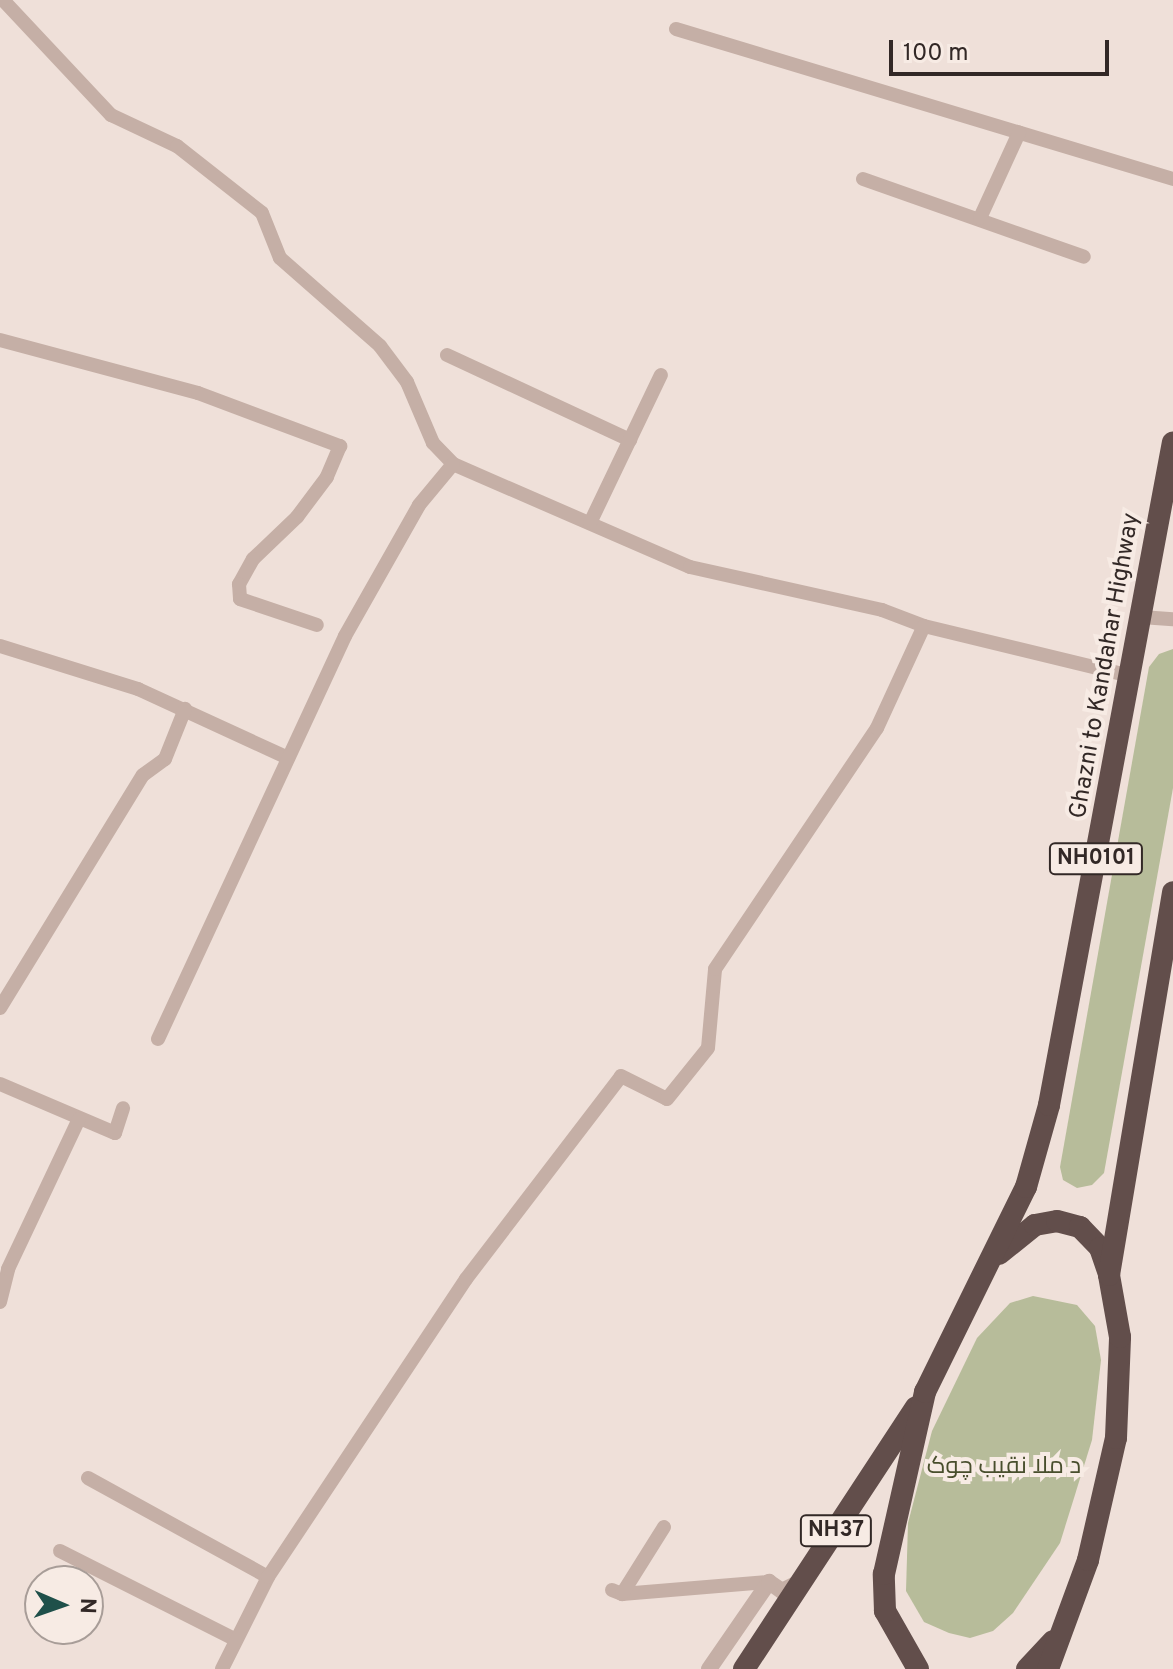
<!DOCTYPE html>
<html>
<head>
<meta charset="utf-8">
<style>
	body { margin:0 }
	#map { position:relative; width:1173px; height:1669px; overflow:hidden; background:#efe0d9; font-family:Overpass,Cairo,sans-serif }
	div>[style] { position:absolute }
	.green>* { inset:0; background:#b7bc9a }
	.minor>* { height:14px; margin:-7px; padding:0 7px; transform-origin:7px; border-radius:7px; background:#c5afa6 }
	.tertiary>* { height:16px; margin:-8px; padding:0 8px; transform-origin:8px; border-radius:8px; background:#c5afa6 }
	.trunk>* { height:22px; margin:-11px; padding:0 11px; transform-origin:11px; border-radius:11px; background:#624e4b }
	span { translate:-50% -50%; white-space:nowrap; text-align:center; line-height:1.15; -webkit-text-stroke:8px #f7ebe4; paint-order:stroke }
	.shield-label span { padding:2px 6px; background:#f7ebe4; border:2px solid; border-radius:6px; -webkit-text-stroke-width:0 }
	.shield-label { font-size:22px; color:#322826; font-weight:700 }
	.street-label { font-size:24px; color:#322826 }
	.park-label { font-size:24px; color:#484e2c }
	.north { position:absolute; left:24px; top:1565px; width:80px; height:80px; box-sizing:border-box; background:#f7ebe4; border:2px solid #a89d98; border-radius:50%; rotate:92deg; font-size:22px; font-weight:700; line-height:32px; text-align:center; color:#322826 }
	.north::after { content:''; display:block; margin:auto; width:28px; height:36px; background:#1f504a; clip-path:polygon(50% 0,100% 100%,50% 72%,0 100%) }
	.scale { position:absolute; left:889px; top:40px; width:220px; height:36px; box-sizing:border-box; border:4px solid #322826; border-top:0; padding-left:10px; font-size:24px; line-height:28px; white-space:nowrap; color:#322826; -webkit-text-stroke:6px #f7ebe4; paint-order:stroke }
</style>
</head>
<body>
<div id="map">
	<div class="green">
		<i style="clip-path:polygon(1173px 649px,1173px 788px,1104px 1173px,1092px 1185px,1077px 1188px,1063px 1180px,1060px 1167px,1149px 667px,1159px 654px)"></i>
		<i style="clip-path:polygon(1033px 1296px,1077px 1305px,1095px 1326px,1101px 1360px,1092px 1440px,1060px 1543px,1013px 1613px,993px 1631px,970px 1638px,949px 1633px,924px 1622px,906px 1591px,908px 1523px,932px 1431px,977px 1338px,1010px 1303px)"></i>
	</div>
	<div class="minor">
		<i style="left:3px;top:0;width:158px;rotate:46.8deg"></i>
		<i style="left:111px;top:115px;width:73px;rotate:25.2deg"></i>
		<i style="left:177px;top:146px;width:108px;rotate:38.2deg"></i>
		<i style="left:262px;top:213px;width:48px;rotate:68.2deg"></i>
		<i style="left:280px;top:258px;width:133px;rotate:41.3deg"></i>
		<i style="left:380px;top:346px;width:45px;rotate:53.1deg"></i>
		<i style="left:407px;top:382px;width:66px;rotate:66.9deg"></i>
		<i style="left:433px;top:443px;width:29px;rotate:46deg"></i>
		<i style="left:453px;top:464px;width:258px;rotate:23.5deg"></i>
		<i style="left:690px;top:567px;width:197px;rotate:12.6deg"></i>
		<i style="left:882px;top:610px;width:45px;rotate:20.9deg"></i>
		<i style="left:924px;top:626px;width:213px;rotate:13.6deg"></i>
		<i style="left:676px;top:29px;width:519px;rotate:16.79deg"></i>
		<i style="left:863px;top:179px;width:234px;rotate:19.4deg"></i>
		<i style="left:980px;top:218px;width:94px;rotate:-65.4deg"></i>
		<i style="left:0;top:340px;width:205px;rotate:15deg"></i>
		<i style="left:198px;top:393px;width:152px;rotate:20.5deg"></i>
		<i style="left:340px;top:446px;width:34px;rotate:113deg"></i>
		<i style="left:327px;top:477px;width:50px;rotate:126.9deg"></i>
		<i style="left:297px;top:517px;width:61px;rotate:136.3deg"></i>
		<i style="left:253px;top:559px;width:29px;rotate:119deg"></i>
		<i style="left:239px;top:584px;width:15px;rotate:86deg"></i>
		<i style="left:240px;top:599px;width:81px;rotate:18.7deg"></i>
		<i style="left:447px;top:355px;width:202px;rotate:24.9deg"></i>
		<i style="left:590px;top:523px;width:164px;rotate:-64.4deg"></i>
		<i style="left:1141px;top:617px;width:32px;rotate:4deg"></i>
		<i style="left:0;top:646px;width:145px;rotate:17.3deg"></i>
		<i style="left:138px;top:689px;width:165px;rotate:24.7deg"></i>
		<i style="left:0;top:1008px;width:273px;rotate:-58.5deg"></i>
		<i style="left:143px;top:775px;width:27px;rotate:-36deg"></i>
		<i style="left:165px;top:759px;width:54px;rotate:-68.2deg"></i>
		<i style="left:158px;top:1039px;width:444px;rotate:-65.1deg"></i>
		<i style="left:345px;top:636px;width:150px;rotate:-60.5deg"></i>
		<i style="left:419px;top:505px;width:53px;rotate:-50.3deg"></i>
		<i style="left:0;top:1084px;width:125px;rotate:23.1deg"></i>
		<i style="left:115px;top:1133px;width:26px;rotate:-72deg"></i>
		<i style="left:0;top:1302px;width:34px;rotate:-76deg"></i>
		<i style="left:8px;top:1269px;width:166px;rotate:-64.7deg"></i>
		<i style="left:88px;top:1478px;width:205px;rotate:28.8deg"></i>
		<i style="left:60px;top:1551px;width:197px;rotate:26.8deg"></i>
		<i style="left:612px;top:1590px;width:11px;rotate:22deg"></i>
		<i style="left:622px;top:1594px;width:147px;rotate:-4.7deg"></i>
		<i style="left:622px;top:1594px;width:79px;rotate:-57.9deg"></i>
		<i style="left:222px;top:1669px;width:103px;rotate:-63.4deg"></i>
		<i style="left:268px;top:1577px;width:358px;rotate:-56.4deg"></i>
		<i style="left:466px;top:1279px;width:255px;rotate:-52.6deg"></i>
		<i style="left:621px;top:1076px;width:51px;rotate:26.6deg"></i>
		<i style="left:667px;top:1099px;width:65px;rotate:-51.2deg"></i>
		<i style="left:708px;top:1048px;width:79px;rotate:-84.9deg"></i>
		<i style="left:715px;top:969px;width:290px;rotate:-56.1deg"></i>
		<i style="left:877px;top:728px;width:112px;rotate:-65.3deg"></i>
	</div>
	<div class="tertiary">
		<i style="left:709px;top:1669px;width:106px;rotate:-55.4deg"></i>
		<i style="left:769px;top:1582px;width:16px;rotate:35deg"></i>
		<i style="left:782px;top:1591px;width:22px;rotate:-27deg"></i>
	</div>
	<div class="trunk">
		<i style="left:999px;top:1254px;width:46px;rotate:-38.9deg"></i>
		<i style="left:1035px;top:1225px;width:22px;rotate:-10deg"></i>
		<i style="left:1057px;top:1221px;width:24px;rotate:15deg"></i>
		<i style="left:1080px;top:1227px;width:29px;rotate:46deg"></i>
		<i style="left:1100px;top:1248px;width:28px;rotate:71deg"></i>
		<i style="left:744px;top:1669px;width:313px;rotate:-56.7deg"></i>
		<i style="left:918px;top:1669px;width:67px;rotate:-119.6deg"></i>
		<i style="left:885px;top:1611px;width:37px;rotate:-92deg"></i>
		<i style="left:884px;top:1574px;width:187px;rotate:-77.3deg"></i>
		<i style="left:925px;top:1392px;width:229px;rotate:-63.8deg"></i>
		<i style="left:1026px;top:1187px;width:85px;rotate:-74.3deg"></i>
		<i style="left:1049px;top:1105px;width:674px;rotate:-79.41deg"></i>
		<i style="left:1027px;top:1669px;width:38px;rotate:-47deg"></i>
		<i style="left:1048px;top:1669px;width:116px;rotate:-69.8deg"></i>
		<i style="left:1088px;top:1560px;width:125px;rotate:-77.1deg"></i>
		<i style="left:1116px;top:1438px;width:101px;rotate:-87.7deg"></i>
		<i style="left:1120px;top:1337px;width:63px;rotate:-100.1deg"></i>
		<i style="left:1109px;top:1275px;width:388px;rotate:-80.5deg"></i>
	</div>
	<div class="shield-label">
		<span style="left:1096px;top:859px">NH0101</span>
		<span style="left:836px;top:1531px">NH37</span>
	</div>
	<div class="street-label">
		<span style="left:1106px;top:666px;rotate:-80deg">Ghazni to Kandahar Highway</span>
	</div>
	<div class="park-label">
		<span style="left:1004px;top:1468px">د ملا نقيب چوک</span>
	</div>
	<div class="north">N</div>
	<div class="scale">100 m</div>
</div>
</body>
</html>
